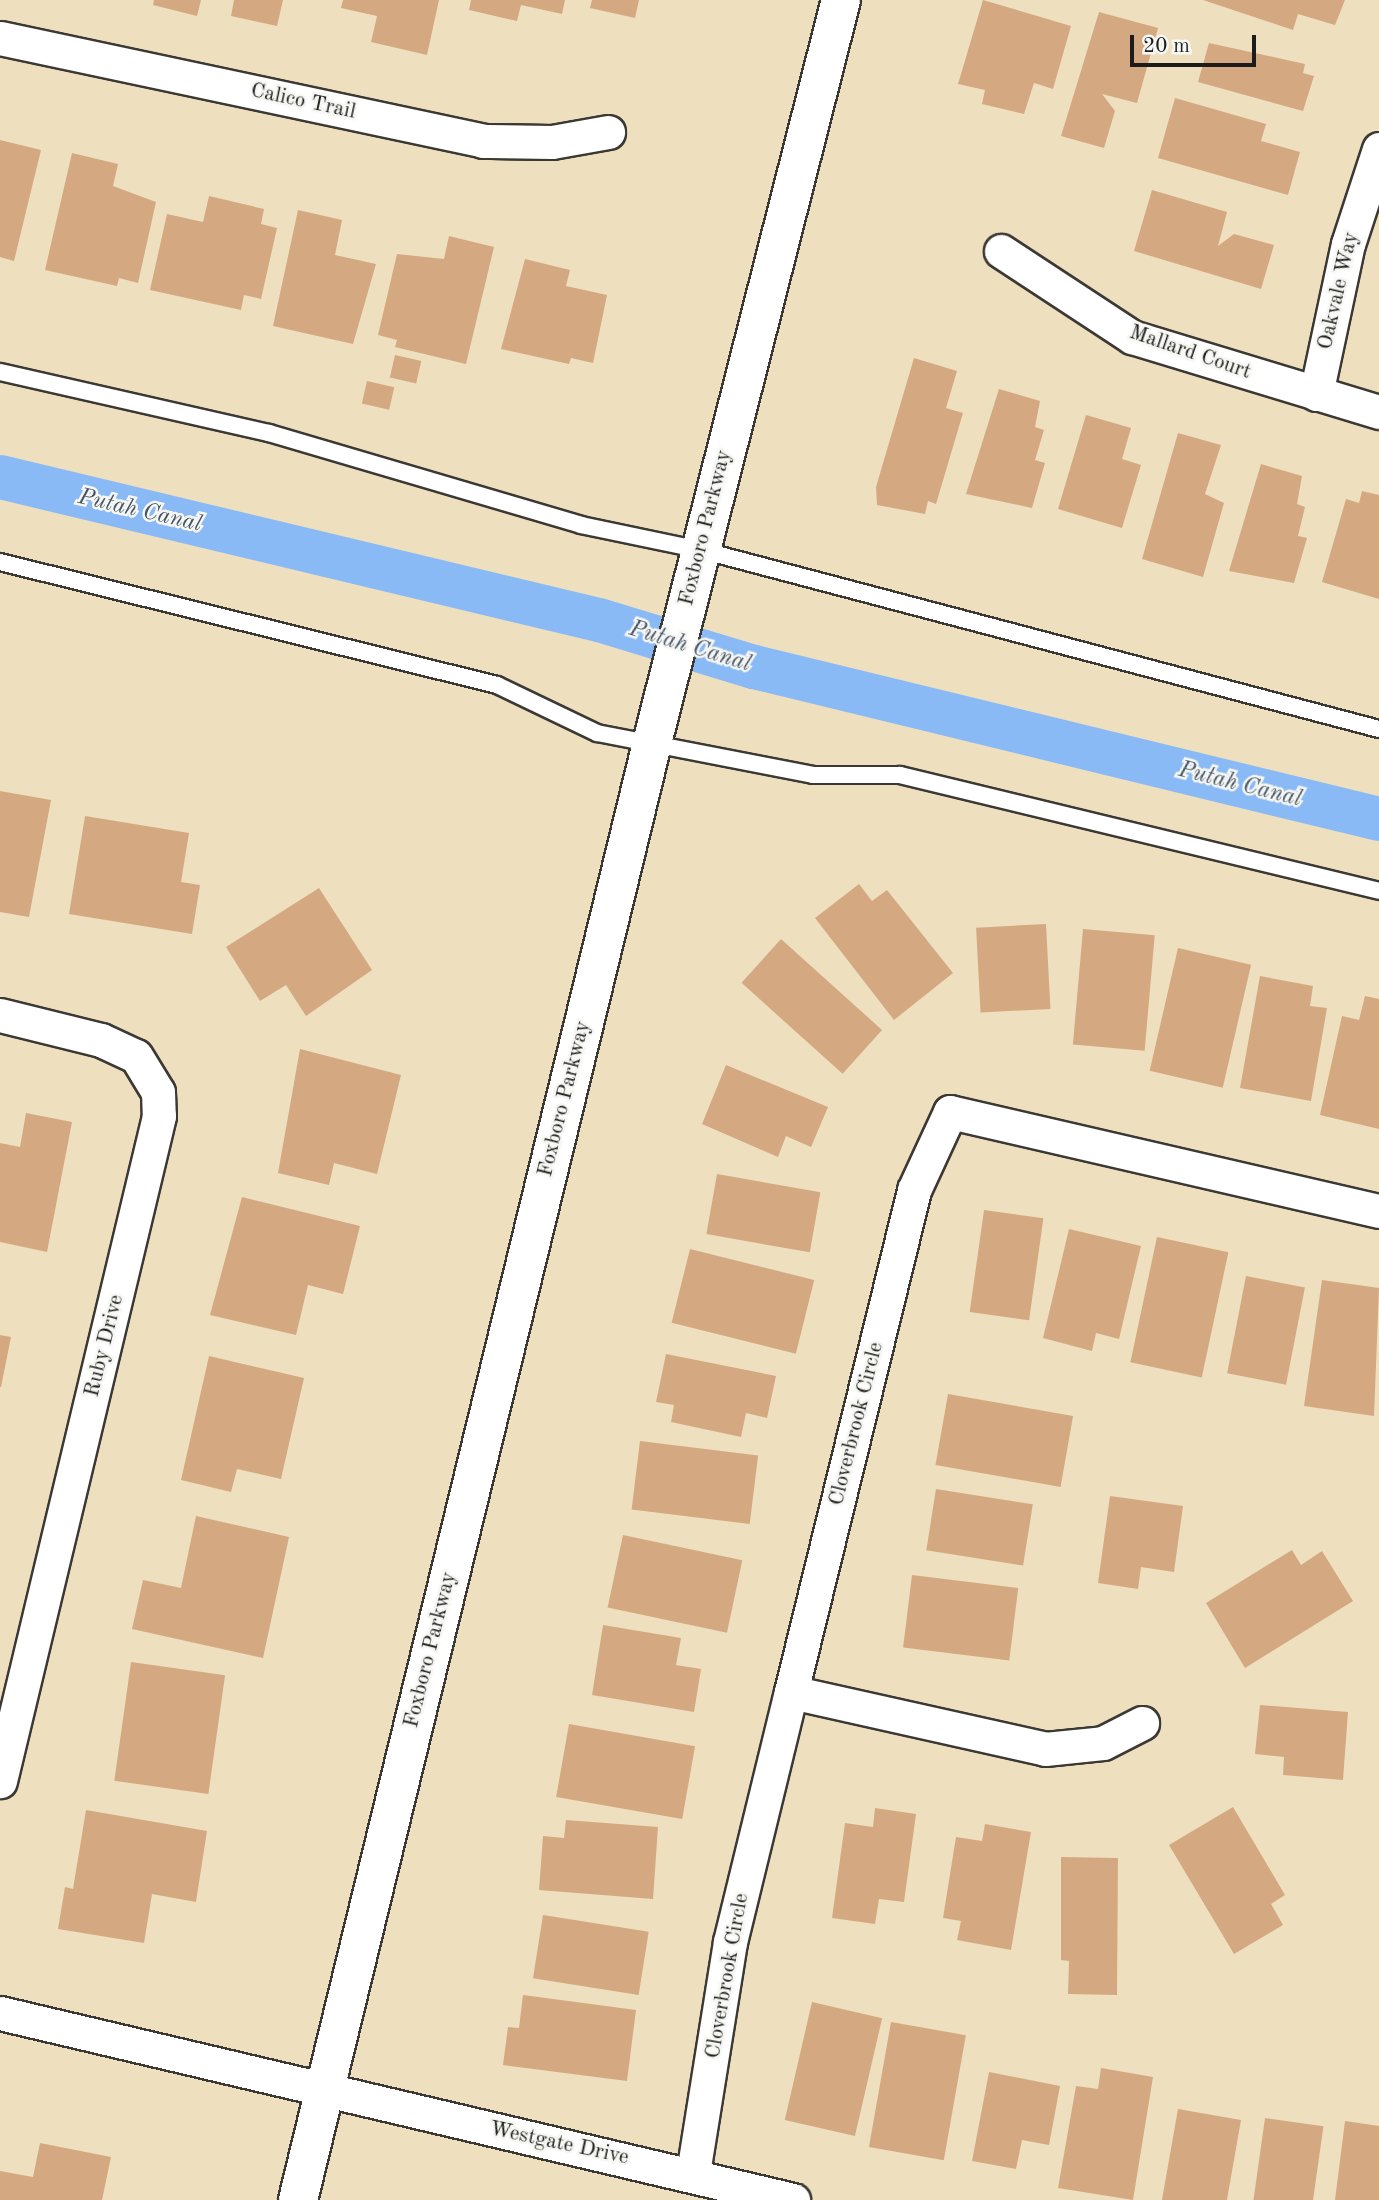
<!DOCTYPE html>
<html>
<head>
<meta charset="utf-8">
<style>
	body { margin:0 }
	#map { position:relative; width:1379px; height:2200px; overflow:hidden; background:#eedfbf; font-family:"Old Standard TT",serif }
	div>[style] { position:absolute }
	.canal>* { height:44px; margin:-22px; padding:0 22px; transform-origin:22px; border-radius:22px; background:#89baf5 }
	.building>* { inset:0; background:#d4a982; transform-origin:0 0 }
	.roads { filter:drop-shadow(2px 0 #3c3934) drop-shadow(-2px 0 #3c3934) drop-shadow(0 2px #3c3934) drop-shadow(0 -2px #3c3934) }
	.service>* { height:16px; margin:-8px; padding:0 8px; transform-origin:8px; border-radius:8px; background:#fff }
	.minor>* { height:33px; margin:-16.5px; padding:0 16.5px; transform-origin:16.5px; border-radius:16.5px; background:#fff }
	.secondary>* { height:38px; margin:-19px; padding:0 19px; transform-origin:19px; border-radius:19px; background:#fff }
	span { translate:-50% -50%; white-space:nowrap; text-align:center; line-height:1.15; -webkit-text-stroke:5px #f6f6f2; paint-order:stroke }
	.street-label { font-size:21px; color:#1c1c1c }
	.water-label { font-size:23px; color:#425368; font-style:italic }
	.scale { position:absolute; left:1130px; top:35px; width:126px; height:32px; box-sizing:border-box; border:4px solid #1c1c1c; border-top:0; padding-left:9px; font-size:21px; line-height:24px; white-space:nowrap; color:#1c1c1c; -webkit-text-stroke:5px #f6f6f2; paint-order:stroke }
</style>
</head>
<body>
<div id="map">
	<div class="canal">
		<i style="left:0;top:477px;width:616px;rotate:13.43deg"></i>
		<i style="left:599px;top:620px;width:162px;rotate:16.9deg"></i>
		<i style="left:754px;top:667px;width:643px;rotate:13.67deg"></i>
	</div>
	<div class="building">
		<i style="clip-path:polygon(154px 0,201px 0,197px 16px,153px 5px)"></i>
		<i style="clip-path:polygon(234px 0,283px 0,277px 26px,231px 16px)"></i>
		<i style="clip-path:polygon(343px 0,439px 0,427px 55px,371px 42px,377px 16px,341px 8px)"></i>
		<i style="clip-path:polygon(471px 0,565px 0,562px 14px,521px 5px,517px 21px,469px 10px)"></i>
		<i style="clip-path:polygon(592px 0,639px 0,635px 18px,590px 8px)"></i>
		<i style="clip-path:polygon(983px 0,1071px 26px,1053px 89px,1034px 83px,1024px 114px,982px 104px,985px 90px,958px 84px)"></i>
		<i style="clip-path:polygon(1203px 0,1345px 0,1335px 25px,1298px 14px,1293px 30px)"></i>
		<i style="clip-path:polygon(1099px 12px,1158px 28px,1137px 103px,1102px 94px,1115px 111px,1104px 148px,1061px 136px)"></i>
		<i style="clip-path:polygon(1209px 43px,1305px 64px,1303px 73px,1314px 76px,1303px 111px,1198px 82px)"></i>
		<i style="clip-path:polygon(1175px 98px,1266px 124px,1261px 141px,1300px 152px,1288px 195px,1158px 158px)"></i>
		<i style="clip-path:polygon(0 140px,41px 150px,14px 261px,0 257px)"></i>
		<i style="clip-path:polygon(72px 153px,118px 164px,113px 186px,156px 202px,138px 283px,119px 278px,117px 286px,45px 270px)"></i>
		<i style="clip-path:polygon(1152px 190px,1227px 212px,1218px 246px,1234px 234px,1274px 245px,1261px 289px,1134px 251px)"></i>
		<i style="clip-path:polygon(209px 196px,264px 209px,261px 224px,277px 228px,261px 299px,244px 295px,241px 310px,150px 290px,167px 214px,203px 222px)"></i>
		<i style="clip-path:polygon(298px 210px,342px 220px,335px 255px,376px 264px,353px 344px,273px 326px)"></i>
		<i style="clip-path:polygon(449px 236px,494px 247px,466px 364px,395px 347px,397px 340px,378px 335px,397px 254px,444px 259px)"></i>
		<i style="clip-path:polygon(525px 259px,570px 270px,566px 286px,607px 295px,593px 363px,571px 358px,569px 364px,501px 349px)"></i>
		<i style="left:395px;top:355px;width:27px;height:23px;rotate:13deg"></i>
		<i style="clip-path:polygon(914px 358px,957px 371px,946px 408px,963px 413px,936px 504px,928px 501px,925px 514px,877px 505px,876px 487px)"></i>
		<i style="left:367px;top:381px;width:28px;height:23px;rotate:13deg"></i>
		<i style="clip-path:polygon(999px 389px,1040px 401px,1035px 427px,1044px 430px,1035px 460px,1045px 463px,1032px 508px,966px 494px)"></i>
		<i style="clip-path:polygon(1086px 415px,1131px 428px,1122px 459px,1141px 465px,1122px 528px,1058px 509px)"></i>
		<i style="clip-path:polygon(1178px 433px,1221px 445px,1205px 494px,1224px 503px,1203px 577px,1142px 559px)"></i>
		<i style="clip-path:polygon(1261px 464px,1302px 476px,1297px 504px,1305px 507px,1298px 536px,1307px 538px,1294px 583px,1229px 571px)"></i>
		<i style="clip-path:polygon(1362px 491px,1379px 495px,1379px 599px,1322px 582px,1346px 499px,1359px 503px)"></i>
		<i style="clip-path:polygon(0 791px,51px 800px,29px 917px,0 912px)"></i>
		<i style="clip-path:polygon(85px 816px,189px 833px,181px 882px,200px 885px,192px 934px,69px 914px)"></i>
		<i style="clip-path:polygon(859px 884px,872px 901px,887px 890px,953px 973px,894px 1020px,815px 918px)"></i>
		<i style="clip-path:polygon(319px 888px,372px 970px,306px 1016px,286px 985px,260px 1001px,226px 947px)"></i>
		<i style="left:1046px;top:924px;width:85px;height:70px;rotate:87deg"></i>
		<i style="left:1083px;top:929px;width:72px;height:116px;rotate:5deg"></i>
		<i style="left:781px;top:939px;width:136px;height:59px;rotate:42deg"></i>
		<i style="left:1178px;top:948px;width:75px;height:126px;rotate:13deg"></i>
		<i style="clip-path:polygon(1260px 976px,1313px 986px,1310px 1006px,1327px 1008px,1311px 1101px,1240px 1088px)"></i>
		<i style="clip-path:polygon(1365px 996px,1379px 999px,1379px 1129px,1320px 1115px,1342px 1016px,1359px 1020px)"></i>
		<i style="clip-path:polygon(300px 1049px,401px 1075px,377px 1174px,334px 1163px,329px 1185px,278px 1173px)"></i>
		<i style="clip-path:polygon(726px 1065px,828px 1107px,811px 1147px,786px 1136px,778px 1157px,702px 1124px)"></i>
		<i style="clip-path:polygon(26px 1113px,72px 1122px,47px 1252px,0 1242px,0 1143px,20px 1147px)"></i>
		<i style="left:717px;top:1174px;width:105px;height:61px;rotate:10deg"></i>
		<i style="clip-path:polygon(242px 1197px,360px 1226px,343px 1294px,308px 1285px,296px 1335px,210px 1315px)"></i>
		<i style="left:984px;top:1210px;width:60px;height:103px;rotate:8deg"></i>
		<i style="clip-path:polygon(1069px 1229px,1141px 1246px,1119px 1339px,1096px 1333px,1092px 1351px,1043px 1338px)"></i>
		<i style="left:1157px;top:1237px;width:73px;height:128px;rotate:12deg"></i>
		<i style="left:690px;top:1249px;width:128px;height:76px;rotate:14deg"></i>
		<i style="left:1246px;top:1276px;width:60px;height:99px;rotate:11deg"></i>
		<i style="clip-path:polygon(1322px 1280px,1379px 1288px,1374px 1416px,1304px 1406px)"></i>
		<i style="clip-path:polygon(0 1335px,11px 1337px,1px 1387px,0 1387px)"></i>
		<i style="clip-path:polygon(666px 1354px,776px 1376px,767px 1418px,746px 1413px,741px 1437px,671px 1422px,674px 1405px,656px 1402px)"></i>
		<i style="clip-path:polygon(209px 1356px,304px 1378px,281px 1479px,237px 1469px,231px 1492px,181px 1480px)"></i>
		<i style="left:948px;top:1394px;width:127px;height:72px;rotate:10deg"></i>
		<i style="left:640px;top:1441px;width:119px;height:69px;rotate:7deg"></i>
		<i style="left:936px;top:1489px;width:98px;height:62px;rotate:9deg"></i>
		<i style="clip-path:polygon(1110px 1496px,1183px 1506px,1174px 1572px,1141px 1567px,1138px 1589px,1098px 1583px)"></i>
		<i style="clip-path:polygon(196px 1516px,289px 1537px,263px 1658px,132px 1629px,143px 1580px,181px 1588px)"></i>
		<i style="left:623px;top:1535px;width:122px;height:74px;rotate:12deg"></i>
		<i style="clip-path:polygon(1292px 1550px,1301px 1565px,1322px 1551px,1353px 1601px,1245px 1668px,1206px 1603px)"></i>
		<i style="left:912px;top:1575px;width:107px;height:73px;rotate:7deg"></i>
		<i style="clip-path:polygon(603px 1625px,681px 1638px,676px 1665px,701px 1669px,694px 1712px,592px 1695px)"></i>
		<i style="left:131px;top:1662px;width:95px;height:120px;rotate:8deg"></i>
		<i style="clip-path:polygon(1260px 1705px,1348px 1712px,1343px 1780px,1283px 1775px,1284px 1757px,1255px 1754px)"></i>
		<i style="left:569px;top:1724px;width:128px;height:74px;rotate:10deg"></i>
		<i style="clip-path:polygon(1233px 1807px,1285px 1895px,1271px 1904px,1283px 1925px,1234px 1954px,1169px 1845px)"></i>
		<i style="clip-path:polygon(875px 1808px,916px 1814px,904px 1902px,879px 1899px,875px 1924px,832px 1918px,845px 1823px,873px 1827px)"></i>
		<i style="clip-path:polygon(86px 1810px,207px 1831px,196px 1902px,152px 1894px,144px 1943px,58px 1929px,65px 1887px,73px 1889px)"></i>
		<i style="clip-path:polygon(566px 1820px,658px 1827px,653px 1899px,539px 1890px,543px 1836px,564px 1838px)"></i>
		<i style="clip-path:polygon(985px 1824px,1031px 1832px,1011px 1950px,957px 1940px,961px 1921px,943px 1918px,956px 1837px,982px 1841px)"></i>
		<i style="clip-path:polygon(1061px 1857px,1118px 1858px,1117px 1995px,1068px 1994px,1069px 1961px,1061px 1960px)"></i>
		<i style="left:543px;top:1915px;width:107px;height:64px;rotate:9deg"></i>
		<i style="clip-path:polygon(523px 1995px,636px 2010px,627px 2081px,503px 2065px,508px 2027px,519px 2028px)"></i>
		<i style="left:812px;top:2002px;width:72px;height:121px;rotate:13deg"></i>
		<i style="left:891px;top:2022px;width:76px;height:127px;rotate:10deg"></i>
		<i style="clip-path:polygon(1101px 2068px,1153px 2077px,1133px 2200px,1058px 2188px,1076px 2086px,1098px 2089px)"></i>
		<i style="clip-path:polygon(989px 2072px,1060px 2086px,1049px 2145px,1022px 2140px,1016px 2169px,972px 2161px)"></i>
		<i style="left:1178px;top:2109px;width:64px;height:93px;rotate:10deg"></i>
		<i style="left:1265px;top:2118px;width:59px;height:83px;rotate:8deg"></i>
		<i style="clip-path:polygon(1345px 2121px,1379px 2126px,1379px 2200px,1335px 2200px)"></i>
		<i style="clip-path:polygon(40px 2143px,111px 2157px,102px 2200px,0 2200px,0 2171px,33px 2177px)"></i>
	</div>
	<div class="roads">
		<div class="service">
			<i style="left:0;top:372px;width:276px;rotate:12.8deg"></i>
			<i style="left:269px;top:433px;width:325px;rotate:16.4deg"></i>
			<i style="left:581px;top:525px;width:123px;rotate:11.8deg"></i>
			<i style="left:701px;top:550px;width:701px;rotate:14.79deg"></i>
			<i style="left:0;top:562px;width:512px;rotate:13.9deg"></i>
			<i style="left:497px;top:685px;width:111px;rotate:25.6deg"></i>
			<i style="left:597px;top:733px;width:220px;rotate:11deg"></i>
			<i style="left:813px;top:775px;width:87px"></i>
			<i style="left:900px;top:775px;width:493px;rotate:13.6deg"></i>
		</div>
		<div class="minor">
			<i style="left:0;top:38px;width:494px;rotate:12deg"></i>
			<i style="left:483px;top:141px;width:69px;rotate:0.8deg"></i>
			<i style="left:552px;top:142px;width:57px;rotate:-10.1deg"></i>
			<i style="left:1001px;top:251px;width:157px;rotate:33.3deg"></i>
			<i style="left:1132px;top:337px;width:258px;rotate:16.9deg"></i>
			<i style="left:1316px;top:394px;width:153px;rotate:-78deg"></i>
			<i style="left:1348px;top:244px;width:100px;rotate:-71.9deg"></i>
			<i style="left:0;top:1015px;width:104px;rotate:13.9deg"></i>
			<i style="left:101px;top:1040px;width:38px;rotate:25deg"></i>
			<i style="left:136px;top:1056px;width:42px;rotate:58.6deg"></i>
			<i style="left:158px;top:1092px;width:24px;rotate:88deg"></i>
			<i style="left:159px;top:1116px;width:684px;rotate:103.45deg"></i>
			<i style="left:791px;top:1692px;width:260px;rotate:12.6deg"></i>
			<i style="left:1045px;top:1749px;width:58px;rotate:-5.9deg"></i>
			<i style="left:1103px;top:1743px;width:44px;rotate:-27.1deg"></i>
			<i style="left:0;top:2013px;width:815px;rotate:13.27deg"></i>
			<i style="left:693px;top:2173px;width:234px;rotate:-80.9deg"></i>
			<i style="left:730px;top:1942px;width:257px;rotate:-76.3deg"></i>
			<i style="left:791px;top:1692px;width:517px;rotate:-76.23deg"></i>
			<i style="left:914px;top:1190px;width:86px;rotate:-65.2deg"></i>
			<i style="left:950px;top:1112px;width:440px;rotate:13deg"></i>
		</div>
		<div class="secondary">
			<i style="left:298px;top:2200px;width:1499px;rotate:-76.34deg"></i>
			<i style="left:652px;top:743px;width:767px;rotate:-75.73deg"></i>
		</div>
	</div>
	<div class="street-label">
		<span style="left:303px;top:102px;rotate:12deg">Calico Trail</span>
		<span style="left:1339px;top:291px;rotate:-77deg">Oakvale Way</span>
		<span style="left:1190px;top:353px;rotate:19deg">Mallard Court</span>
		<span style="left:706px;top:528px;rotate:-76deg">Foxboro Parkway</span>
		<span style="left:565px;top:1099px;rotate:-76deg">Foxboro Parkway</span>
		<span style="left:105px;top:1346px;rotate:-76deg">Ruby Drive</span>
		<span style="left:857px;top:1424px;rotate:-76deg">Cloverbrook Circle</span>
		<span style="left:431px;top:1650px;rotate:-76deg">Foxboro Parkway</span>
		<span style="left:728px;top:1976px;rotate:-80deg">Cloverbrook Circle</span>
		<span style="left:559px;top:2144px;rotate:12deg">Westgate Drive</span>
	</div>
	<div class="water-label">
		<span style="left:140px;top:511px;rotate:13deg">Putah Canal</span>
		<span style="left:690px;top:647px;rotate:17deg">Putah Canal</span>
		<span style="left:1240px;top:785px;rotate:14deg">Putah Canal</span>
	</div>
	<div class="scale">20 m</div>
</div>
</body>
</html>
